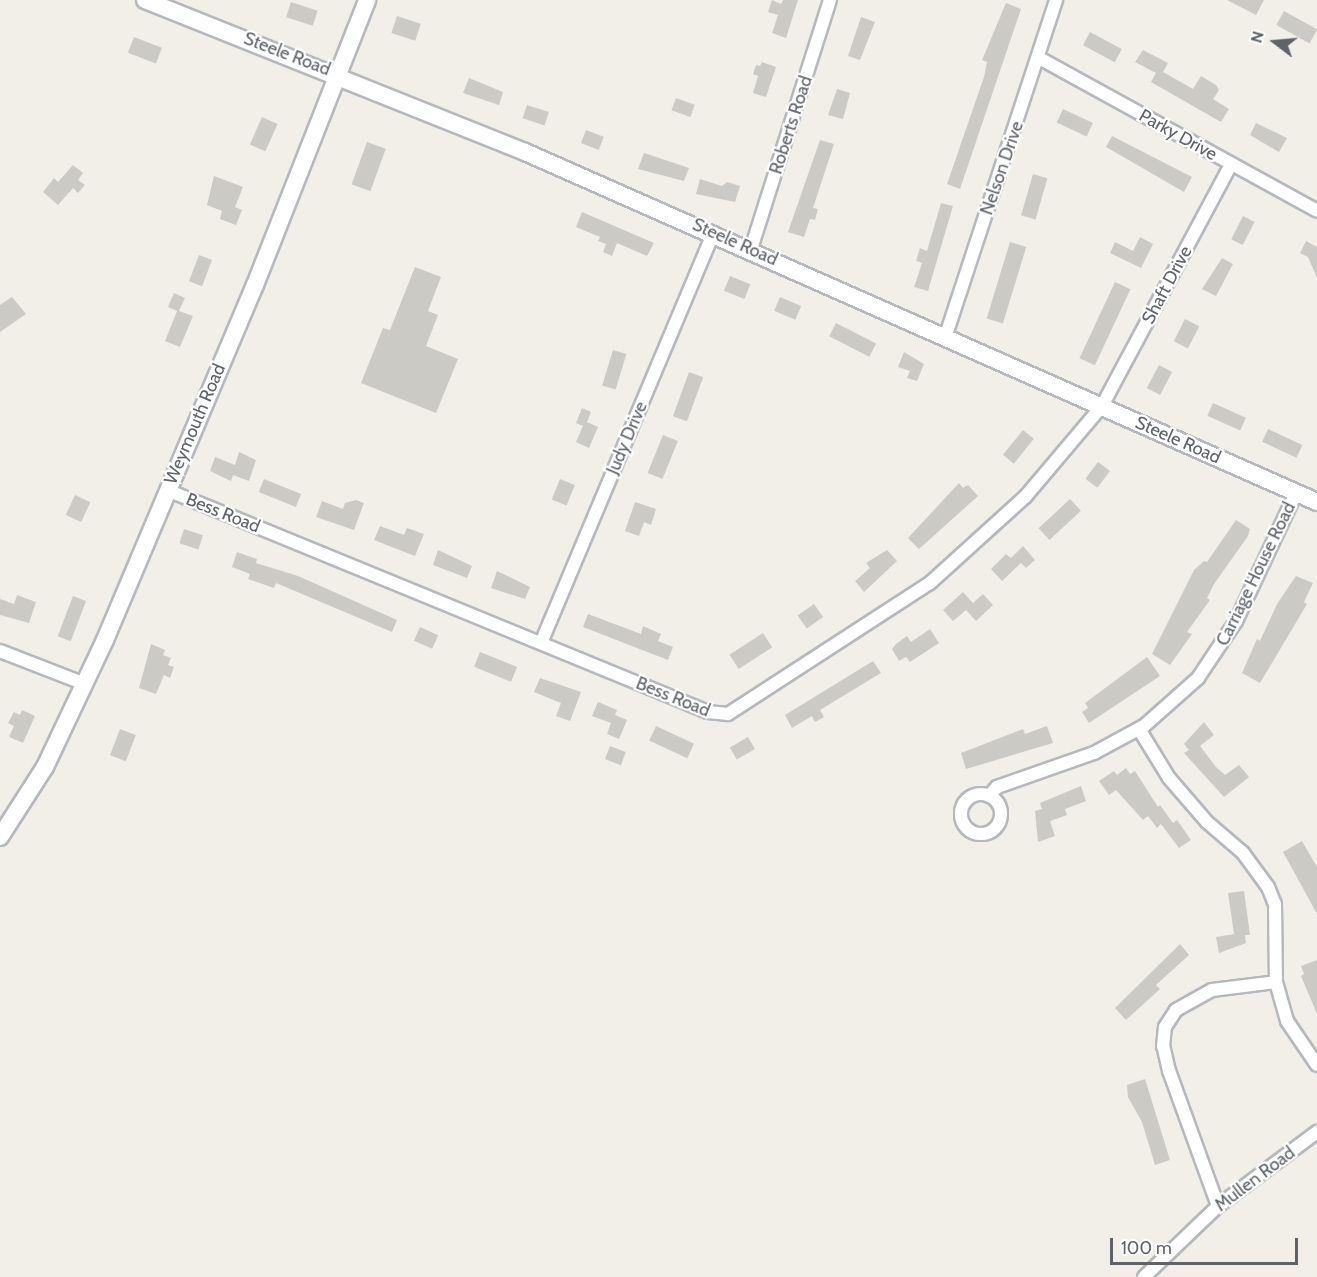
<!DOCTYPE html>
<html>
<head>
<meta charset="utf-8">
<style>
	body { margin:0 }
	#map { position:relative; width:1317px; height:1277px; overflow:hidden; background:#f1efe8; font-family:Cabin,sans-serif }
	div>[style] { position:absolute }
	.building>* { inset:0; background:#cccac5; transform-origin:0 0 }
	.roads { filter:drop-shadow(2px 0 #b5b8bc) drop-shadow(-2px 0 #b5b8bc) drop-shadow(0 2px #b5b8bc) drop-shadow(0 -2px #b5b8bc) }
	.street>* { height:12px; margin:-6px; padding:0 6px; transform-origin:6px; border-radius:6px; background:#fff }
	.street>.ring { margin:-6px; padding:0; box-sizing:content-box; background:none; border:12px solid #fff; border-radius:50% }
	.secondary>* { height:16px; margin:-8px; padding:0 8px; transform-origin:8px; border-radius:8px; background:#fff }
	span { translate:-50% -50%; white-space:nowrap; text-align:center; line-height:1.15; -webkit-text-stroke:4.5px #fff; paint-order:stroke }
	.street-label { font-size:18px; color:#5f6368 }
	.north { position:absolute; left:1245px; top:12px; width:60px; height:60px; -webkit-text-stroke:4px #fff; paint-order:stroke; rotate:286deg; font-size:16px; font-weight:700; line-height:24px; text-align:center; color:#5f6368 }
	.north::after { content:''; display:block; margin:auto; width:21px; height:27px; background:#5f6368; clip-path:polygon(50% 0,100% 100%,50% 72%,0 100%) }
	.scale { position:absolute; left:1110px; top:1238px; width:188px; height:27px; box-sizing:border-box; border:3px solid #5f6368; border-top:0; padding-left:8px; font-size:18px; line-height:21px; white-space:nowrap; color:#5f6368; -webkit-text-stroke:4px #fff; paint-order:stroke }
</style>
</head>
<body>
<div id="map">
	<div class="building">
		<i style="clip-path:polygon(772px 0,781px 4px,783px 0,798px 0,786px 38px,772px 33px,778px 15px,768px 12px)"></i>
		<i style="clip-path:polygon(1227px 0,1264px 0,1256px 15px)"></i>
		<i style="left:291px;top:2px;width:28px;height:16px;rotate:18deg"></i>
		<i style="clip-path:polygon(1006px 3px,1021px 9px,960px 189px,947px 184px,984px 77px,987px 62px,982px 60px)"></i>
		<i style="left:1284px;top:11px;width:38px;height:16px;rotate:29deg"></i>
		<i style="left:397px;top:16px;width:25px;height:18px;rotate:18deg"></i>
		<i style="clip-path:polygon(861px 17px,875px 22px,860px 60px,848px 56px)"></i>
		<i style="left:1090px;top:32px;width:36px;height:15px;rotate:28deg"></i>
		<i style="left:134px;top:37px;width:30px;height:17px;rotate:21deg"></i>
		<i style="clip-path:polygon(1143px 50px,1168px 63px,1163px 72px,1193px 89px,1201px 76px,1216px 85px,1219px 90px,1213px 99px,1229px 109px,1221px 122px,1151px 82px,1156px 73px,1135px 62px)"></i>
		<i style="clip-path:polygon(762px 62px,776px 67px,766px 97px,753px 93px,758px 76px,753px 74px,756px 65px,760px 66px)"></i>
		<i style="clip-path:polygon(469px 78px,503px 92px,499px 105px,463px 93px)"></i>
		<i style="clip-path:polygon(837px 89px,850px 93px,843px 119px,828px 115px)"></i>
		<i style="left:676px;top:98px;width:20px;height:13px;rotate:20deg"></i>
		<i style="left:527px;top:105px;width:23px;height:14px;rotate:18deg"></i>
		<i style="left:1063px;top:109px;width:33px;height:15px;rotate:25deg"></i>
		<i style="left:262px;top:117px;width:17px;height:30px;rotate:24deg"></i>
		<i style="clip-path:polygon(1256px 123px,1287px 138px,1279px 152px,1250px 135px)"></i>
		<i style="left:586px;top:130px;width:19px;height:14px;rotate:21deg"></i>
		<i style="clip-path:polygon(1112px 136px,1192px 177px,1184px 192px,1106px 147px)"></i>
		<i style="clip-path:polygon(820px 140px,834px 144px,813px 208px,818px 209px,815px 220px,810px 219px,804px 237px,788px 232px)"></i>
		<i style="left:367px;top:142px;width:20px;height:45px;rotate:20deg"></i>
		<i style="clip-path:polygon(644px 153px,689px 168px,684px 181px,638px 169px)"></i>
		<i style="clip-path:polygon(73px 165px,83px 173px,78px 180px,85px 185px,78px 193px,73px 188px,58px 205px,43px 192px,54px 178px,58px 182px)"></i>
		<i style="left:1033px;top:174px;width:15px;height:43px;rotate:16deg"></i>
		<i style="clip-path:polygon(214px 176px,243px 187px,235px 207px,242px 210px,236px 225px,220px 219px,222px 211px,207px 205px)"></i>
		<i style="clip-path:polygon(700px 179px,722px 186px,727px 182px,740px 186px,735px 202px,696px 194px)"></i>
		<i style="clip-path:polygon(941px 203px,953px 206px,928px 291px,914px 287px,922px 263px,916px 261px,920px 248px,927px 251px)"></i>
		<i style="clip-path:polygon(582px 212px,654px 243px,647px 256px,617px 243px,612px 256px,603px 252px,606px 244px,598px 241px,600px 237px,576px 227px)"></i>
		<i style="left:1243px;top:216px;width:13px;height:26px;rotate:27deg"></i>
		<i style="clip-path:polygon(1140px 237px,1153px 244px,1141px 268px,1110px 253px,1115px 242px,1133px 251px)"></i>
		<i style="clip-path:polygon(1306px 241px,1317px 247px,1317px 278px,1308px 257px,1300px 253px)"></i>
		<i style="left:1010px;top:242px;width:17px;height:80px;rotate:17deg"></i>
		<i style="left:199px;top:255px;width:14px;height:28px;rotate:21deg"></i>
		<i style="clip-path:polygon(1222px 258px,1233px 264px,1216px 296px,1202px 289px)"></i>
		<i style="clip-path:polygon(415px 267px,441px 277px,428px 311px,438px 315px,426px 346px,458px 359px,436px 413px,361px 383px,383px 328px,390px 330px)"></i>
		<i style="left:730px;top:276px;width:22px;height:16px;rotate:22deg"></i>
		<i style="left:1115px;top:282px;width:17px;height:84px;rotate:25deg"></i>
		<i style="clip-path:polygon(174px 293px,185px 298px,179px 311px,193px 316px,180px 347px,165px 341px,177px 311px,168px 307px)"></i>
		<i style="clip-path:polygon(12px 297px,26px 314px,0 332px,0 305px)"></i>
		<i style="left:780px;top:297px;width:23px;height:15px;rotate:23deg"></i>
		<i style="left:1185px;top:319px;width:16px;height:25px;rotate:27deg"></i>
		<i style="left:836px;top:323px;width:45px;height:15px;rotate:27deg"></i>
		<i style="left:613px;top:350px;width:14px;height:37px;rotate:17deg"></i>
		<i style="clip-path:polygon(904px 352px,924px 364px,917px 381px,907px 378px,910px 371px,898px 367px)"></i>
		<i style="left:1159px;top:365px;width:15px;height:26px;rotate:28deg"></i>
		<i style="left:689px;top:372px;width:15px;height:47px;rotate:20deg"></i>
		<i style="left:1213px;top:403px;width:36px;height:14px;rotate:24deg"></i>
		<i style="clip-path:polygon(582px 408px,591px 412px,587px 422px,598px 427px,589px 448px,576px 442px,583px 426px,576px 423px)"></i>
		<i style="left:1268px;top:429px;width:38px;height:14px;rotate:25deg"></i>
		<i style="left:1023px;top:430px;width:14px;height:32px;rotate:39deg"></i>
		<i style="left:663px;top:435px;width:16px;height:41px;rotate:22deg"></i>
		<i style="clip-path:polygon(239px 452px,256px 460px,249px 481px,233px 475px,231px 481px,210px 471px,215px 457px,235px 465px)"></i>
		<i style="left:1098px;top:462px;width:15px;height:21px;rotate:37deg"></i>
		<i style="left:264px;top:479px;width:40px;height:14px;rotate:22deg"></i>
		<i style="left:560px;top:479px;width:16px;height:22px;rotate:22deg"></i>
		<i style="clip-path:polygon(959px 483px,963px 488px,968px 485px,978px 496px,919px 549px,908px 538px)"></i>
		<i style="left:75px;top:495px;width:17px;height:22px;rotate:25deg"></i>
		<i style="left:1070px;top:499px;width:16px;height:43px;rotate:47deg"></i>
		<i style="clip-path:polygon(356px 500px,364px 503px,354px 530px,316px 517px,322px 501px,343px 509px,345px 503px)"></i>
		<i style="clip-path:polygon(635px 502px,656px 509px,651px 525px,644px 522px,639px 536px,625px 531px)"></i>
		<i style="clip-path:polygon(1236px 520px,1250px 529px,1248px 536px,1214px 584px,1207px 598px,1210px 600px,1187px 632px,1192px 634px,1170px 665px,1152px 654px,1194px 570px,1204px 561px,1207px 562px)"></i>
		<i style="clip-path:polygon(380px 526px,404px 535px,407px 528px,424px 534px,415px 556px,374px 540px)"></i>
		<i style="left:184px;top:529px;width:20px;height:15px;rotate:18deg"></i>
		<i style="clip-path:polygon(1023px 546px,1035px 560px,1026px 568px,1021px 563px,1002px 581px,991px 569px,1006px 554px,1011px 558px)"></i>
		<i style="clip-path:polygon(438px 550px,472px 566px,467px 578px,433px 565px)"></i>
		<i style="clip-path:polygon(887px 550px,897px 561px,864px 592px,855px 581px,870px 568px,866px 563px)"></i>
		<i style="clip-path:polygon(237px 552px,257px 559px,256px 563px,298px 576px,397px 620px,392px 632px,276px 583px,274px 588px,248px 579px,250px 574px,232px 567px)"></i>
		<i style="clip-path:polygon(497px 571px,530px 587px,525px 599px,491px 588px)"></i>
		<i style="clip-path:polygon(1296px 576px,1313px 583px,1304px 602px,1307px 604px,1260px 683px,1242px 673px,1257px 639px,1260px 641px,1277px 604px)"></i>
		<i style="clip-path:polygon(963px 592px,973px 603px,983px 594px,993px 605px,976px 621px,966px 610px,953px 621px,943px 610px)"></i>
		<i style="clip-path:polygon(17px 595px,36px 602px,29px 623px,0 615px,0 599px,14px 604px)"></i>
		<i style="left:73px;top:596px;width:14px;height:43px;rotate:21deg"></i>
		<i style="left:814px;top:604px;width:16px;height:20px;rotate:55deg"></i>
		<i style="clip-path:polygon(588px 614px,641px 634px,643px 626px,661px 634px,658px 641px,673px 647px,668px 660px,583px 627px)"></i>
		<i style="left:420px;top:627px;width:20px;height:15px;rotate:24deg"></i>
		<i style="clip-path:polygon(930px 629px,939px 643px,910px 662px,906px 657px,899px 661px,892px 649px,896px 644px,907px 636px,911px 642px)"></i>
		<i style="left:763px;top:633px;width:17px;height:40px;rotate:57deg"></i>
		<i style="clip-path:polygon(151px 644px,165px 650px,163px 655px,171px 658px,168px 665px,174px 667px,170px 678px,164px 675px,156px 694px,139px 688px)"></i>
		<i style="left:480px;top:652px;width:40px;height:16px;rotate:22deg"></i>
		<i style="clip-path:polygon(1147px 657px,1160px 676px,1089px 723px,1082px 712px,1088px 708px,1085px 703px)"></i>
		<i style="clip-path:polygon(873px 661px,881px 673px,820px 710px,824px 717px,815px 722px,812px 716px,792px 728px,785px 715px)"></i>
		<i style="clip-path:polygon(540px 678px,581px 692px,570px 721px,556px 716px,561px 703px,534px 692px)"></i>
		<i style="clip-path:polygon(598px 702px,617px 710px,615px 715px,627px 720px,619px 739px,607px 734px,611px 723px,592px 716px)"></i>
		<i style="clip-path:polygon(22px 710px,35px 716px,23px 743px,9px 737px,14px 726px,8px 723px,14px 712px,20px 715px)"></i>
		<i style="clip-path:polygon(1204px 722px,1214px 735px,1200px 746px,1216px 767px,1225px 775px,1239px 765px,1249px 777px,1224px 797px,1184px 753px,1189px 750px,1184px 744px)"></i>
		<i style="left:656px;top:726px;width:42px;height:16px;rotate:25deg"></i>
		<i style="clip-path:polygon(1047px 726px,1053px 743px,966px 769px,961px 753px,1023px 729px,1025px 734px)"></i>
		<i style="left:120px;top:729px;width:17px;height:28px;rotate:21deg"></i>
		<i style="left:748px;top:737px;width:14px;height:21px;rotate:60deg"></i>
		<i style="left:610px;top:746px;width:17px;height:14px;rotate:21deg"></i>
		<i style="clip-path:polygon(1126px 768px,1130px 774px,1135px 771px,1158px 807px,1160px 805px,1173px 823px,1177px 820px,1191px 840px,1179px 848px,1161px 824px,1157px 828px,1148px 816px,1143px 820px,1116px 790px,1109px 795px,1099px 781px,1114px 771px,1117px 775px)"></i>
		<i style="clip-path:polygon(1081px 786px,1086px 801px,1065px 809px,1067px 815px,1050px 821px,1055px 836px,1038px 842px,1035px 811px,1042px 809px,1040px 803px)"></i>
		<i style="clip-path:polygon(1302px 841px,1317px 867px,1317px 914px,1283px 852px)"></i>
		<i style="clip-path:polygon(1244px 891px,1250px 935px,1245px 935px,1246px 943px,1219px 953px,1216px 937px,1234px 934px,1228px 893px)"></i>
		<i style="clip-path:polygon(1180px 944px,1189px 955px,1156px 985px,1160px 989px,1126px 1020px,1115px 1008px)"></i>
		<i style="clip-path:polygon(1317px 960px,1317px 1014px,1301px 976px,1304px 974px,1301px 966px)"></i>
		<i style="clip-path:polygon(1145px 1079px,1170px 1160px,1155px 1165px,1142px 1122px,1128px 1097px,1127px 1085px)"></i>
	</div>
	<div class="roads">
		<div class="street">
			<i style="left:1039px;top:58px;width:317px;rotate:28.8deg"></i>
			<i style="left:751px;top:249px;width:261px;rotate:-72.4deg"></i>
			<i style="left:946px;top:335px;width:353px;rotate:-71.8deg"></i>
			<i style="left:167px;top:490px;width:585px;rotate:22.31deg"></i>
			<i style="left:708px;top:712px;width:20px;rotate:6deg"></i>
			<i style="left:728px;top:714px;width:241px;rotate:-33deg"></i>
			<i style="left:930px;top:583px;width:128px;rotate:-42.2deg"></i>
			<i style="left:1025px;top:497px;width:119px;rotate:-49.8deg"></i>
			<i style="left:1102px;top:406px;width:274px;rotate:-61.9deg"></i>
			<i style="left:541px;top:643px;width:445px;rotate:-67.2deg"></i>
			<i style="left:0;top:651px;width:91px;rotate:21.2deg"></i>
			<i style="left:1139px;top:729px;width:57px;rotate:58.5deg"></i>
			<i style="left:1169px;top:778px;width:58px;rotate:49.2deg"></i>
			<i style="left:1207px;top:822px;width:48px;rotate:40.7deg"></i>
			<i style="left:1243px;top:853px;width:42px;rotate:53.7deg"></i>
			<i style="left:1268px;top:887px;width:18px;rotate:68deg"></i>
			<i style="left:1275px;top:904px;width:78px;rotate:89.3deg"></i>
			<i style="left:1276px;top:982px;width:41px;rotate:74.2deg"></i>
			<i style="left:1287px;top:1021px;width:53px;rotate:55.7deg"></i>
			<i class="ring" style="left:961px;top:794px;width:28px;height:28px"></i>
			<i style="left:989px;top:796px;width:12px;rotate:-48deg"></i>
			<i style="left:997px;top:787px;width:103px;rotate:-19.3deg"></i>
			<i style="left:1094px;top:753px;width:57px;rotate:-28.4deg"></i>
			<i style="left:1144px;top:726px;width:72px;rotate:-41.6deg"></i>
			<i style="left:1198px;top:678px;width:69px;rotate:-56.3deg"></i>
			<i style="left:1236px;top:621px;width:141px;rotate:-64.9deg"></i>
			<i style="left:1218px;top:1206px;width:144px;rotate:-109.9deg"></i>
			<i style="left:1169px;top:1071px;width:26px;rotate:-103deg"></i>
			<i style="left:1163px;top:1046px;width:19px;rotate:-84deg"></i>
			<i style="left:1165px;top:1027px;width:20px;rotate:-57deg"></i>
			<i style="left:1176px;top:1010px;width:41px;rotate:-29.1deg"></i>
			<i style="left:1212px;top:990px;width:64px;rotate:-7.1deg"></i>
			<i style="left:1144px;top:1277px;width:103px;rotate:-43.8deg"></i>
			<i style="left:1218px;top:1206px;width:124px;rotate:-36.8deg"></i>
		</div>
		<div class="secondary">
			<i style="left:145px;top:0;width:409px;rotate:21.8deg"></i>
			<i style="left:525px;top:152px;width:866px;rotate:23.84deg"></i>
			<i style="left:0;top:837px;width:83px;rotate:-57.3deg"></i>
			<i style="left:45px;top:767px;width:140px;rotate:-64.7deg"></i>
			<i style="left:105px;top:640px;width:385px;rotate:-67.1deg"></i>
			<i style="left:255px;top:285px;width:306px;rotate:-68.5deg"></i>
		</div>
	</div>
	<div class="street-label">
		<span style="left:287px;top:54px;rotate:21deg">Steele Road</span>
		<span style="left:791px;top:125px;rotate:-72deg">Roberts Road</span>
		<span style="left:1178px;top:135px;rotate:29deg">Parky Drive</span>
		<span style="left:1002px;top:168px;rotate:-71deg">Nelson Drive</span>
		<span style="left:735px;top:242px;rotate:24deg">Steele Road</span>
		<span style="left:1167px;top:285px;rotate:-62deg">Shaft Drive</span>
		<span style="left:195px;top:424px;rotate:-67deg">Weymouth Road</span>
		<span style="left:627px;top:438px;rotate:-67deg">Judy Drive</span>
		<span style="left:1178px;top:440px;rotate:24deg">Steele Road</span>
		<span style="left:223px;top:513px;rotate:22deg">Bess Road</span>
		<span style="left:1256px;top:574px;rotate:-64deg">Carriage House Road</span>
		<span style="left:673px;top:697px;rotate:22deg">Bess Road</span>
		<span style="left:1255px;top:1179px;rotate:-37deg">Mullen Road</span>
	</div>
	<div class="north">N</div>
	<div class="scale">100 m</div>
</div>
</body>
</html>
